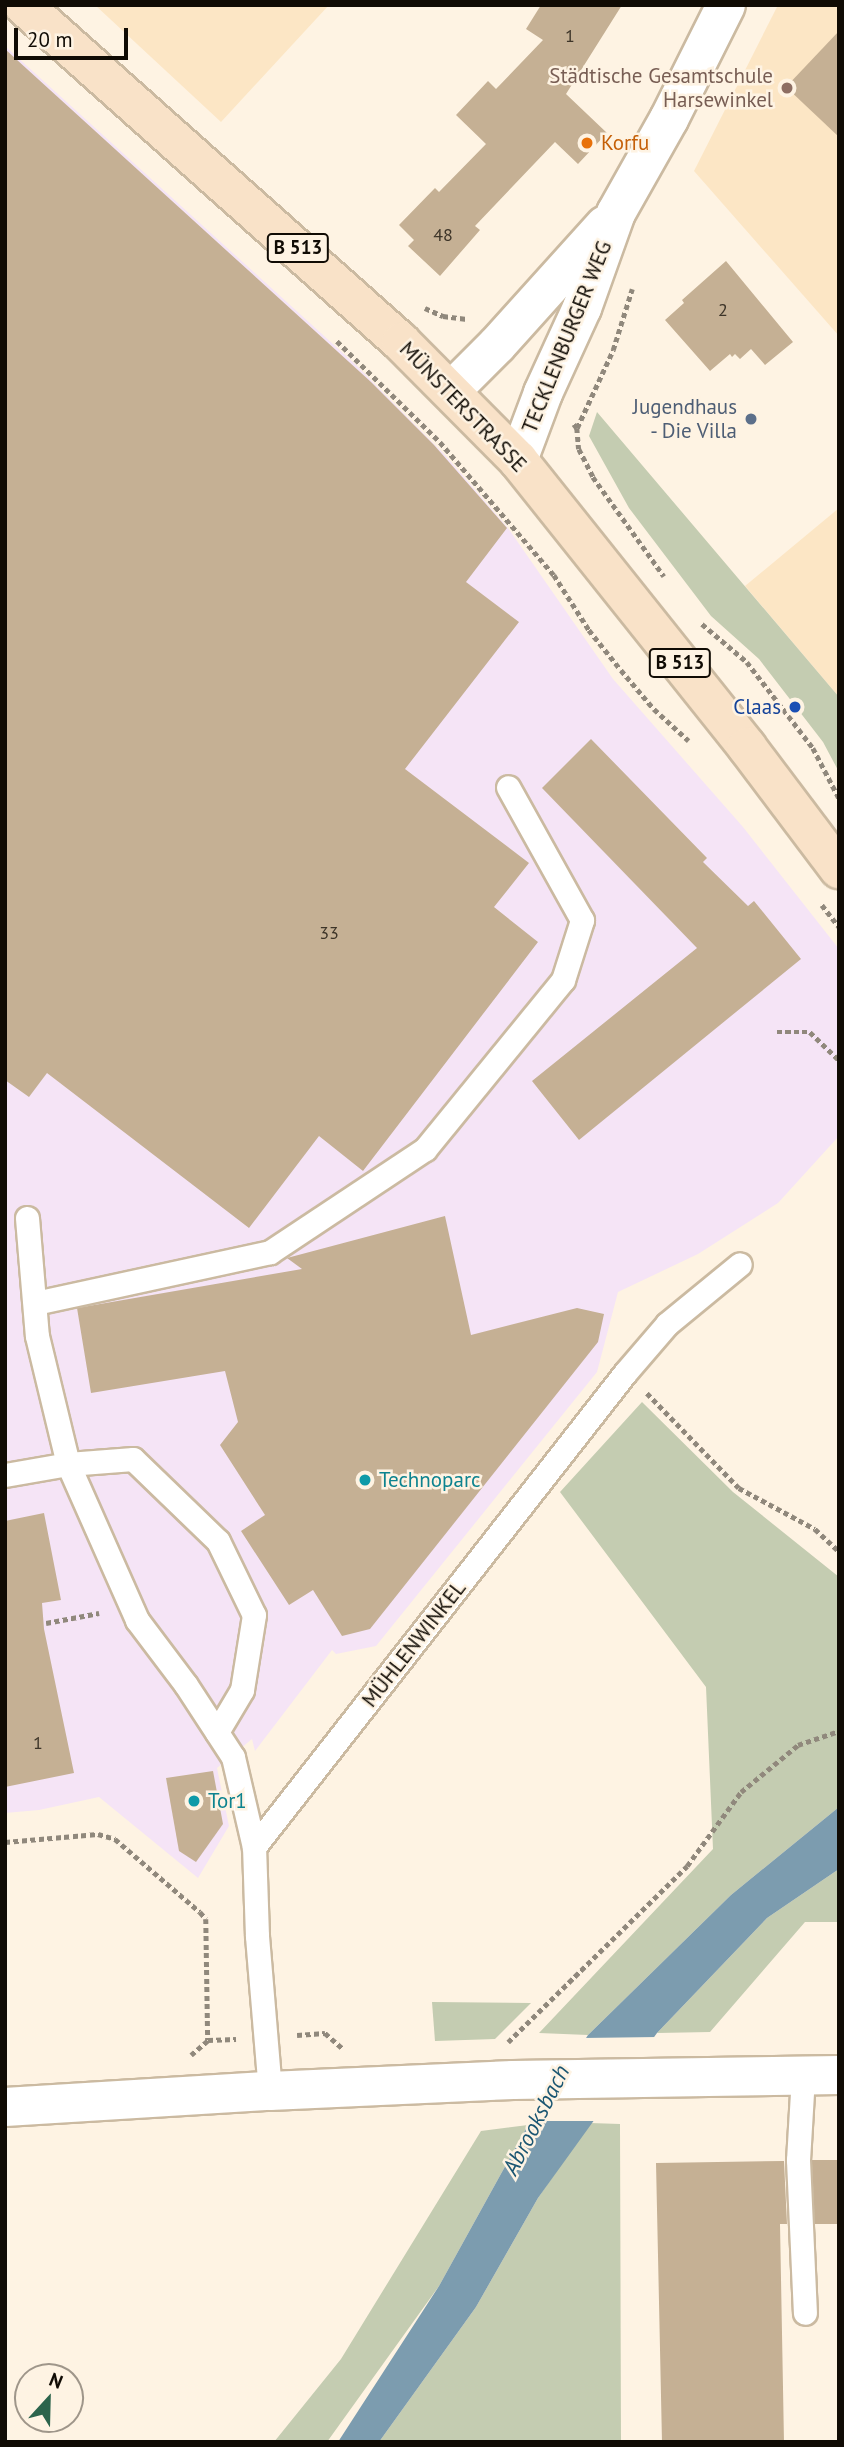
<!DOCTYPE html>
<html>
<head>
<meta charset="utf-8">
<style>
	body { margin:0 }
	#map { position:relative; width:844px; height:2447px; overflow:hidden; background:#fef3e3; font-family:"PT Sans",sans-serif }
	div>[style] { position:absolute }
	.industrial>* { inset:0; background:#f5e4f6 }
	.built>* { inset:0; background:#fce6c5 }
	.green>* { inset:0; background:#c4ccb1 }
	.water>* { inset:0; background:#7c9caf }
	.pier>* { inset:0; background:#fef3e3 }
	.building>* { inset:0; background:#c5b094; transform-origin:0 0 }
	.path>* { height:4.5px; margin-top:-2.25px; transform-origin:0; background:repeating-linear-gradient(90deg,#90887c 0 5px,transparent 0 8.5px) }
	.roads { filter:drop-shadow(2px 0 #cbbaa1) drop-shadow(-2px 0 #cbbaa1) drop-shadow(0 2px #cbbaa1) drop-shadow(0 -2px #cbbaa1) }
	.service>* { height:23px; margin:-11.5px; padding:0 11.5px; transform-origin:11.5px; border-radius:11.5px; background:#fff }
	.tertiary>* { height:38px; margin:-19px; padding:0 19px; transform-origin:19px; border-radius:19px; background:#fff }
	.primary>* { height:38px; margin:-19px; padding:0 19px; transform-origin:19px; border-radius:19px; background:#f9e2c8 }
	.dots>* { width:19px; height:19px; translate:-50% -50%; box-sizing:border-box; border:4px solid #fef3e3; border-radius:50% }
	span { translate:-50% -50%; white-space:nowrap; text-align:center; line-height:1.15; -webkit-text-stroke:5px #fef3e3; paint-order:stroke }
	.number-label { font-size:18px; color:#3d3428 }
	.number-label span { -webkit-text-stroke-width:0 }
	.shield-label span { padding:2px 5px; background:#fef3e3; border:2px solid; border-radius:5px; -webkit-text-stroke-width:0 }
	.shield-label { font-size:19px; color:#100b04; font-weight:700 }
	.education-label { font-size:21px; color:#785e54 }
	.right { translate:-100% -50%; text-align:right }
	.food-label { font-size:21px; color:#c56008 }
	.left { translate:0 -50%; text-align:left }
	.street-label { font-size:21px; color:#100b04 }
	.service-label { font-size:21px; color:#4e5e75 }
	.transit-label { font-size:21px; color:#164399 }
	.culture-label { font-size:21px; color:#0d838f }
	.water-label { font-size:23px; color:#1b5672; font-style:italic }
	.frame { position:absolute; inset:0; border:7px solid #100b04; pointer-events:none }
	.north { position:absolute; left:14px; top:2363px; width:70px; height:70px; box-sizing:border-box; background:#fef3e3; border:2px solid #9f968a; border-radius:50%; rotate:22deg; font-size:19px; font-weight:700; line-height:28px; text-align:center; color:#100b04 }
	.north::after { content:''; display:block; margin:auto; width:24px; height:32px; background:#2c644c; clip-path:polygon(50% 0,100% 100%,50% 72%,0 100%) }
	.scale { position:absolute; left:14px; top:28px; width:114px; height:32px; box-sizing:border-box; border:4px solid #100b04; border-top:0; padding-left:9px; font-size:21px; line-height:24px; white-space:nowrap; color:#100b04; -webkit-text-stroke:5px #fef3e3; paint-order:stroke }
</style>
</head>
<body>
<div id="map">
	<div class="industrial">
		<i style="clip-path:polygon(5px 46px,356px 365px,444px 454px,508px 528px,613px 679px,743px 827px,839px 949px,839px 1136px,778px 1203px,698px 1254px,618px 1292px,597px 1372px,376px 1646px,336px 1654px,332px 1650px,255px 1751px,252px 1739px,217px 1768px,229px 1826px,198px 1878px,99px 1797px,39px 1810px,5px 1813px)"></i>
	</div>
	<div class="built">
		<i style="clip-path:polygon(95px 5px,329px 5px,221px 122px)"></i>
		<i style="clip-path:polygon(778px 5px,839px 5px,839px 336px,694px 171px)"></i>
		<i style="clip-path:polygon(839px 508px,839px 697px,745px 586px)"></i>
	</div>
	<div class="green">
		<i style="clip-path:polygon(597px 412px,839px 697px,839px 772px,823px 742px,759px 659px,711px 616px,629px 508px,589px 436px)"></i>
		<i style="clip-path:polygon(642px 1402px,733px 1492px,839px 1577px,839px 1807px,731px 1895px,588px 2035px,539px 2033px,713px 1849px,706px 1687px,560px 1492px)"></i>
		<i style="clip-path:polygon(839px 1869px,839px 1922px,805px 1922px,710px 2032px,657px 2033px,767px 1918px)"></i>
		<i style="clip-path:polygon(432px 2002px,531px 2003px,495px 2039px,435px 2041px)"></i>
		<i style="clip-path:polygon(590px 2123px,620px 2124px,621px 2442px,379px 2442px,476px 2307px,538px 2198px)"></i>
		<i style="clip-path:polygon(528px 2125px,439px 2286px,327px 2442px,274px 2442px,341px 2359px,481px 2131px)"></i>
	</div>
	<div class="water">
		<i style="clip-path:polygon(839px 1807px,839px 1869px,767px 1918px,657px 2033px,538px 2198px,476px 2307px,379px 2442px,338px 2442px,439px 2286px,528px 2125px,588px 2035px,731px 1895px)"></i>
	</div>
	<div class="pier">
		<i style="clip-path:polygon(658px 2037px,596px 2121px,527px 2121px,582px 2038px)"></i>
	</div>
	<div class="building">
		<i style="clip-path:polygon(541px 5px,622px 5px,566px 94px,607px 133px,578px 164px,555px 142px,475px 226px,480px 230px,440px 276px,408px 246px,414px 240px,399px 225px,435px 188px,439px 192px,486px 144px,456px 115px,488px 81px,496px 89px,543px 40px,526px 29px)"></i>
		<i style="clip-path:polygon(839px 31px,839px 137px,786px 87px)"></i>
		<i style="clip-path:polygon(5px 49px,371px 382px,434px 445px,507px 528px,466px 582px,519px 622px,405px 769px,529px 863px,494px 907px,538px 942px,363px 1171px,319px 1136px,249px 1228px,47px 1073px,29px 1097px,5px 1080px)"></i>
		<i style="clip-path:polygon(726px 261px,793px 342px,765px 365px,751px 349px,740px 359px,735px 354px,732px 357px,730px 354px,710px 371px,665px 320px,684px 303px,682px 300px)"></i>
		<i style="clip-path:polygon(591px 739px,707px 858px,703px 862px,748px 906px,754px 901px,801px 959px,579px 1140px,532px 1081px,697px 948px,542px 788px)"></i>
		<i style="clip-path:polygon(445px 1216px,471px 1335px,577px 1308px,604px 1314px,598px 1342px,370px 1629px,342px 1636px,313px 1590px,289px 1605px,241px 1531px,265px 1515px,220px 1445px,238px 1422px,225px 1371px,91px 1393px,77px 1308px,302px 1269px,287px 1258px)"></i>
		<i style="clip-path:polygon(44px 1513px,61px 1600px,42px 1603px,44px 1629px,74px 1773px,5px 1787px,5px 1521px)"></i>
		<i style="clip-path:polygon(213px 1771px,223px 1824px,196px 1862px,179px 1851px,166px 1778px)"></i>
		<i style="left:812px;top:2160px;width:27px;height:64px"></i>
		<i style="clip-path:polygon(784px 2161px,787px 2224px,780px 2224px,784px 2442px,662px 2442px,656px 2163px)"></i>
	</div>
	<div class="path">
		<i style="left:425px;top:308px;width:20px;rotate:24deg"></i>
		<i style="left:443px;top:316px;width:24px;rotate:7deg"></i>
		<i style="left:337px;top:341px;width:144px;rotate:44.4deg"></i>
		<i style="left:440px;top:442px;width:175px;rotate:49.4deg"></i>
		<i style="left:554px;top:575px;width:65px;rotate:57.5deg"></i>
		<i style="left:589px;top:630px;width:51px;rotate:51.3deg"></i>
		<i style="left:621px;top:670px;width:51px;rotate:49.8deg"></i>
		<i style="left:654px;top:709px;width:47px;rotate:42.4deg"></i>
		<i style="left:574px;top:424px;width:5px;rotate:53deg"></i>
		<i style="left:577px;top:428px;width:21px;rotate:85deg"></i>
		<i style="left:579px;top:449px;width:31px;rotate:63deg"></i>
		<i style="left:593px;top:477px;width:122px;rotate:54.4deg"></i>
		<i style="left:577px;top:428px;width:86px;rotate:-65.2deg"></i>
		<i style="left:613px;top:350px;width:64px;rotate:-72.7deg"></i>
		<i style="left:702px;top:624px;width:59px;rotate:40.2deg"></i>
		<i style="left:747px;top:662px;width:108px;rotate:52.5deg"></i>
		<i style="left:813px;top:748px;width:56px;rotate:62.5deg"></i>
		<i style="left:822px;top:905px;width:28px;rotate:52deg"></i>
		<i style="left:777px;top:1032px;width:33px"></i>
		<i style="left:810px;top:1032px;width:40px;rotate:44deg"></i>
		<i style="left:647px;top:1393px;width:132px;rotate:45.9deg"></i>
		<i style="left:739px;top:1488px;width:86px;rotate:28.3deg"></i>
		<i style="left:815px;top:1529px;width:33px;rotate:43deg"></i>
		<i style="left:46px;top:1623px;width:54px;rotate:-10.7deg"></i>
		<i style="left:5px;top:1842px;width:93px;rotate:-4.9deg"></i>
		<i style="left:98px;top:1834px;width:18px;rotate:16deg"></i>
		<i style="left:115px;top:1839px;width:112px;rotate:40.7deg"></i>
		<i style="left:200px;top:1912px;width:9px;rotate:49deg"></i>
		<i style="left:206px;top:1919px;width:121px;rotate:89.1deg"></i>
		<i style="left:297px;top:2035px;width:28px;rotate:-4deg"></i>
		<i style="left:325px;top:2033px;width:23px;rotate:41deg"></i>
		<i style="left:508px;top:2042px;width:251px;rotate:-44.5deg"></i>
		<i style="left:687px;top:1866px;width:92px;rotate:-53.9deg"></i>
		<i style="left:741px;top:1792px;width:74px;rotate:-39.5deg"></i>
		<i style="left:798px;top:1745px;width:43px;rotate:-18.9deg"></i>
		<i style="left:191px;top:2055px;width:23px;rotate:-41deg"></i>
		<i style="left:208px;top:2040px;width:28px;rotate:-2deg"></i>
	</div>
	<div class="roads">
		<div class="service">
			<i style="left:27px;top:1218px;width:118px;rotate:85.2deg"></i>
			<i style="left:37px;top:1336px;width:132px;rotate:76.4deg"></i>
			<i style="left:68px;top:1464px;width:171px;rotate:66.1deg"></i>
			<i style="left:137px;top:1620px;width:81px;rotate:53deg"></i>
			<i style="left:186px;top:1685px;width:86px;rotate:56.9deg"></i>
			<i style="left:233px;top:1757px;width:92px;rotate:76.9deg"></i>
			<i style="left:35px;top:1303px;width:240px;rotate:-12.2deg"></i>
			<i style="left:270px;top:1252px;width:186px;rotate:-33.6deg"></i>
			<i style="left:425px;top:1149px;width:218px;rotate:-50.8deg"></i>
			<i style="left:563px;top:980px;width:63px;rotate:-72.4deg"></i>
			<i style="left:582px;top:920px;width:152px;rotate:-119.1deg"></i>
			<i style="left:5px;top:1475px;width:64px;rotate:-9.9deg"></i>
			<i style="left:68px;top:1464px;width:65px;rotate:-4.4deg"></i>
			<i style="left:133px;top:1459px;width:118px;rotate:44deg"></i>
			<i style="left:218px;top:1541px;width:82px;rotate:64.1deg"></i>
			<i style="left:254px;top:1615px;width:76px;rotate:99.1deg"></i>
			<i style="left:242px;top:1690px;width:49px;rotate:120.8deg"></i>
			<i style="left:803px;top:2076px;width:84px;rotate:93.4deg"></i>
			<i style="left:798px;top:2160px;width:153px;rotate:87.4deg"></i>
			<i style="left:270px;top:2091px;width:156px;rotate:-94.8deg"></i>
			<i style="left:257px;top:1936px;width:89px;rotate:-91.9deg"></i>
			<i style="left:254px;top:1847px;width:602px;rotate:-51.95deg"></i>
			<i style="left:625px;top:1373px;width:65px;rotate:-49.4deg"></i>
			<i style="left:667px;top:1324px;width:94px;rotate:-39.4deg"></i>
		</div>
		<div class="tertiary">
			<i style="left:451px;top:391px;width:65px;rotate:-45deg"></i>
			<i style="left:497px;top:345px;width:161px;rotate:-48deg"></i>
			<i style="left:518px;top:460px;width:72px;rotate:-69.5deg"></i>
			<i style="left:543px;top:393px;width:94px;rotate:-65.4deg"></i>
			<i style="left:582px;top:308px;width:101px;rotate:-70.3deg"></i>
			<i style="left:616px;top:213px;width:108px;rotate:-60.6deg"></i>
			<i style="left:669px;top:119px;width:127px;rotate:-63.4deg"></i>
			<i style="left:5px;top:2107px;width:265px;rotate:-3.5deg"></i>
			<i style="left:270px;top:2091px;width:243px;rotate:-2.6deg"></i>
			<i style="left:513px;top:2080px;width:326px;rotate:-0.9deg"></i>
		</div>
		<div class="primary">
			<i style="left:23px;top:5px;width:506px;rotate:41.72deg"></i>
			<i style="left:401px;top:342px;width:166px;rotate:45.2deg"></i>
			<i style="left:518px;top:460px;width:367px;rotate:51.4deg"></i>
			<i style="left:747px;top:747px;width:153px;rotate:53deg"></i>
		</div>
	</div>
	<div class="dots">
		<i style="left:787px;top:88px;background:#8d6e63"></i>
		<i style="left:587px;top:143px;background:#e8710a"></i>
		<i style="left:751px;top:419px;background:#5c6f8a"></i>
		<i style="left:795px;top:707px;background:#1a4fb4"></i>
		<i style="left:365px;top:1480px;background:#0f9aa8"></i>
		<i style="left:194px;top:1801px;background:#0f9aa8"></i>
	</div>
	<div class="number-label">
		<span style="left:570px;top:36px">1</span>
		<span style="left:443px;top:235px">48</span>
		<span style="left:723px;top:310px">2</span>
		<span style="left:329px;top:933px">33</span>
		<span style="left:38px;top:1743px">1</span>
	</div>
	<div class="shield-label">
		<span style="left:298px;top:248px">B 513</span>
		<span style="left:680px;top:663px">B 513</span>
	</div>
	<div class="education-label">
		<span class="right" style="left:773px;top:88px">Städtische Gesamtschule<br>Harsewinkel</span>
	</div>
	<div class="food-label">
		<span class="left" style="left:601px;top:143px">Korfu</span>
	</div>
	<div class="street-label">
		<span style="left:567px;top:337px;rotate:-68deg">TECKLENBURGER WEG</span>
		<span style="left:463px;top:407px;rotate:46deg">MÜNSTERSTRASSE</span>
		<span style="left:414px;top:1644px;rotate:-52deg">MÜHLENWINKEL</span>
	</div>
	<div class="service-label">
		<span class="right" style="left:737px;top:419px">Jugendhaus<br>- Die Villa</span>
	</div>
	<div class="transit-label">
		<span class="right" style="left:781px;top:707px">Claas</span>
	</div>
	<div class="culture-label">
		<span class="left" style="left:379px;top:1480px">Technoparc</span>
		<span class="left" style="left:208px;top:1801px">Tor1</span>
	</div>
	<div class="water-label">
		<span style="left:536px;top:2120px;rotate:-63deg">Abrooksbach</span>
	</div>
	<div class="frame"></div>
	<div class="north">N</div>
	<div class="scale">20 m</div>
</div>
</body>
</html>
